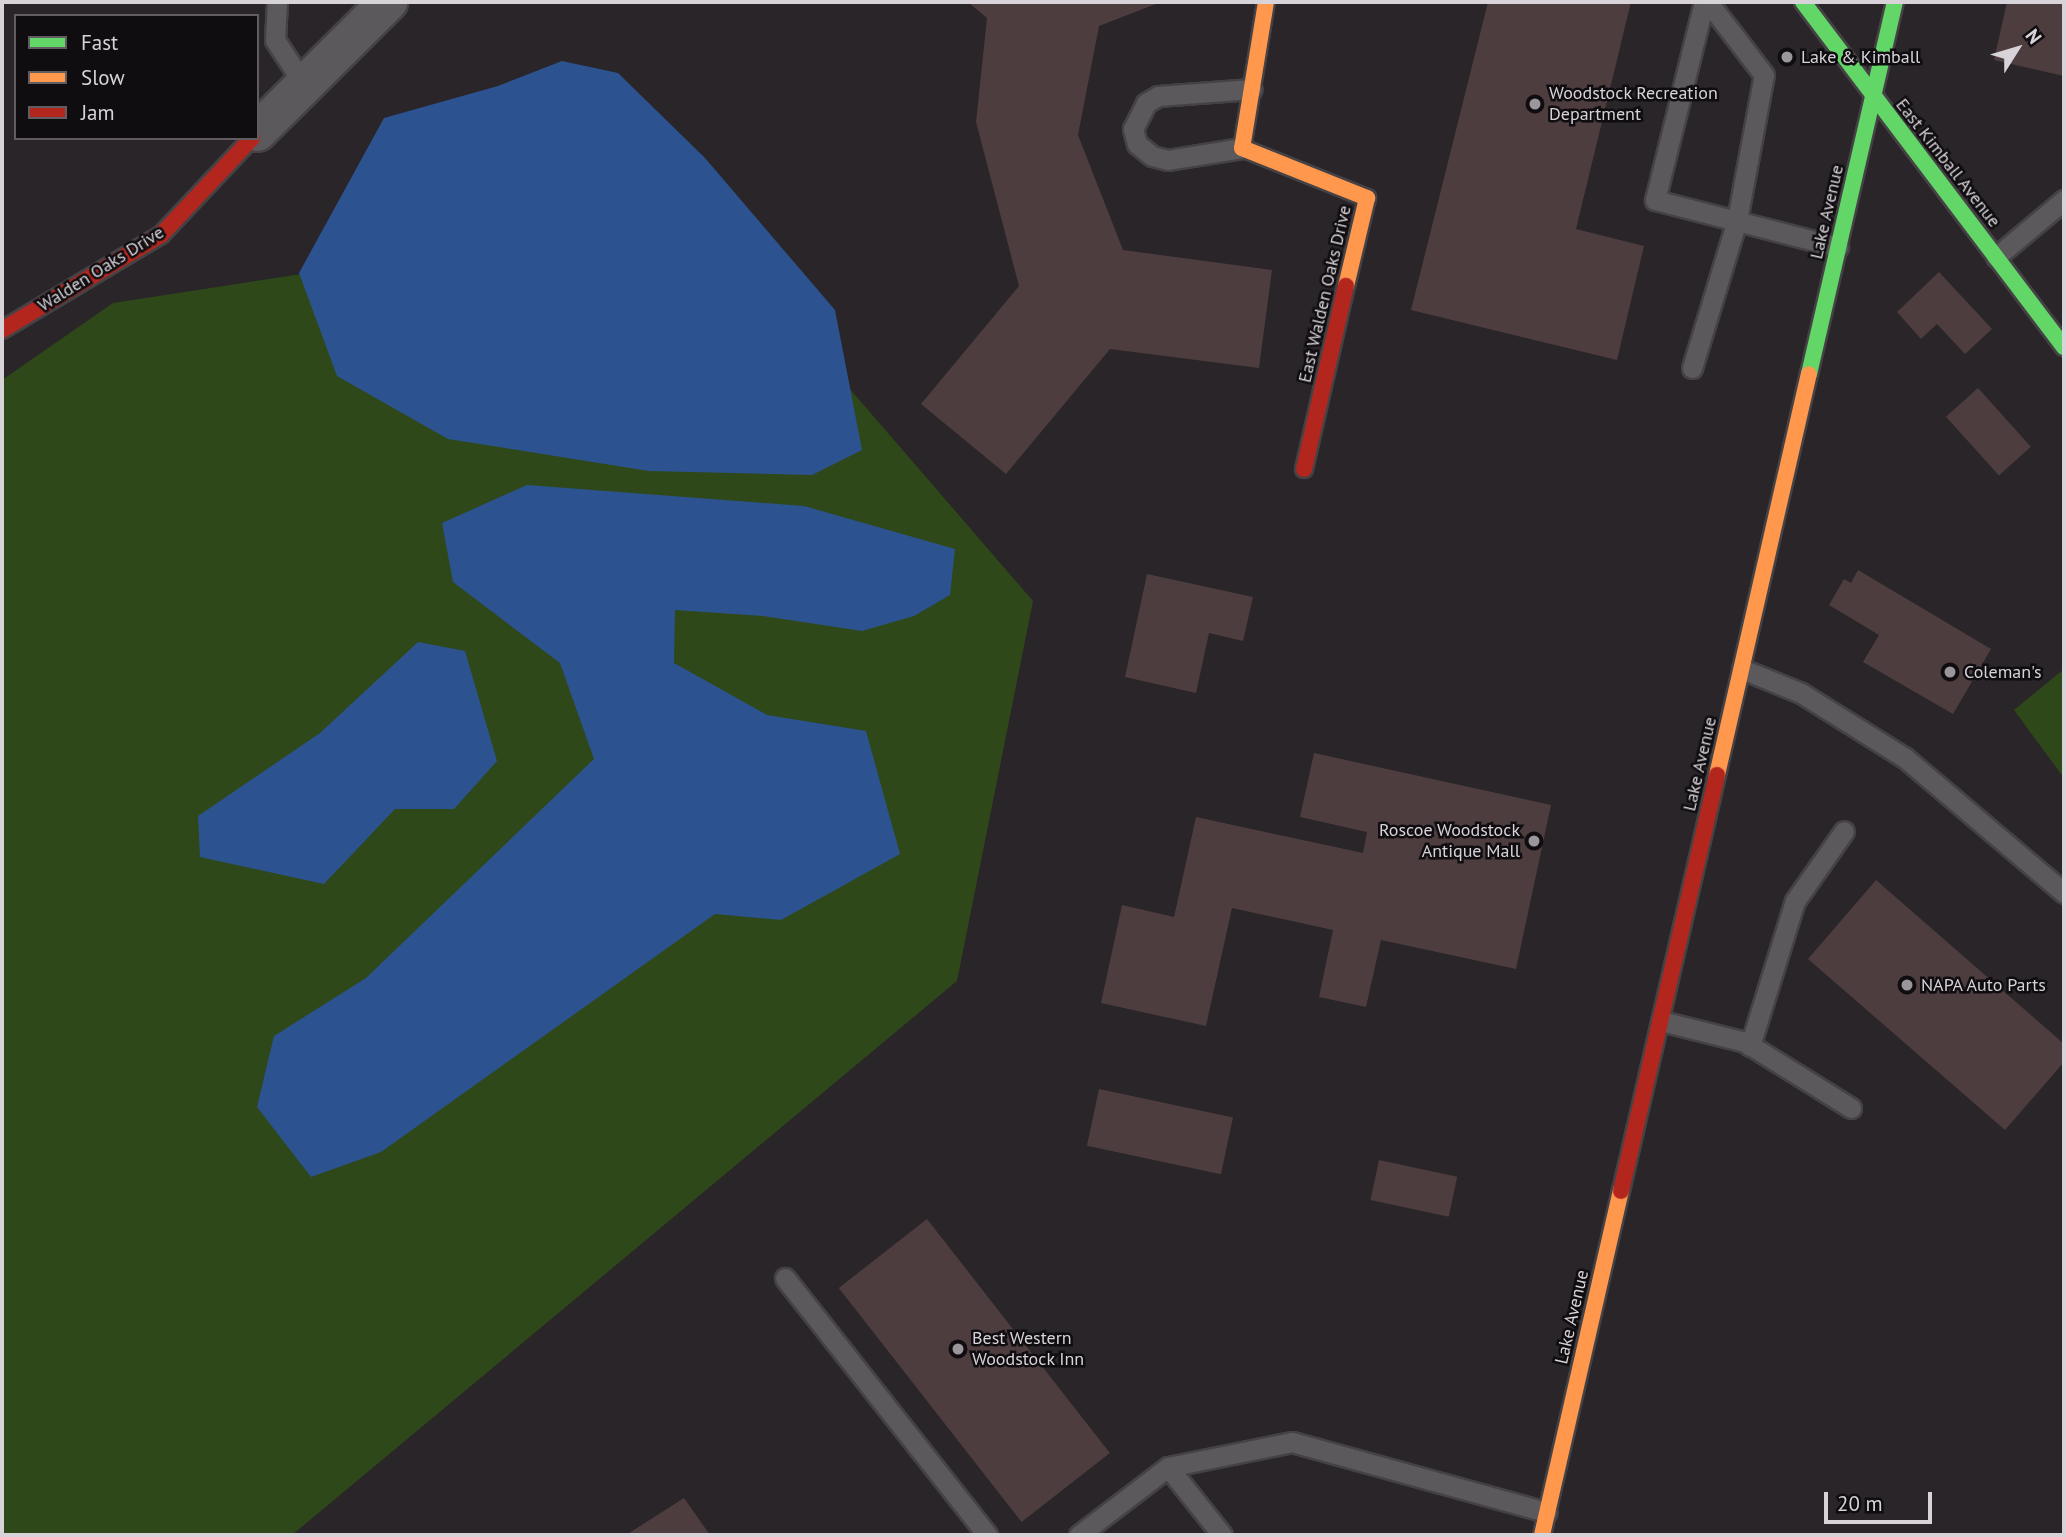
<!DOCTYPE html>
<html>
<head>
<meta charset="utf-8">
<style>
	body { margin:0 }
	#map { position:relative; width:2066px; height:1537px; overflow:hidden; background:#292529; font-family:"PT Sans",sans-serif }
	div>[style] { position:absolute }
	.green>* { inset:0; background:#2e4819 }
	.water>* { inset:0; background:#2c5390 }
	.building>* { inset:0; background:#4e3d3f; transform-origin:0 0 }
	.roads { filter:drop-shadow(2px 0 #454245) drop-shadow(-2px 0 #454245) drop-shadow(0 2px #454245) drop-shadow(0 -2px #454245) }
	.lane>* { height:19px; margin:-9.5px; padding:0 9.5px; transform-origin:9.5px; border-radius:9.5px; background:#5c595d }
	.street>* { height:38px; margin:-19px; padding:0 19px; transform-origin:19px; border-radius:19px; background:#5c595d }
	.fast>* { height:16px; margin:-8px; padding:0 8px; transform-origin:8px; border-radius:8px; background:#63d668 }
	.slow>* { height:16px; margin:-8px; padding:0 8px; transform-origin:8px; border-radius:8px; background:#ff974d }
	.jam>* { height:16px; margin:-8px; padding:0 8px; transform-origin:8px; border-radius:8px; background:#b3261e }
	.dots>* { width:19px; height:19px; translate:-50% -50%; box-sizing:border-box; border:4px solid #100d11; border-radius:50% }
	span { translate:-50% -50%; white-space:nowrap; text-align:center; line-height:1.15; -webkit-text-stroke:5px #100d11; paint-order:stroke }
	.poi-label { font-size:18px; color:#d7d3d8 }
	.left { translate:0 -50%; text-align:left }
	.right { translate:-100% -50%; text-align:right }
	.street-label { font-size:18px; color:#d7d3d8 }
	.frame { position:absolute; inset:0; border:4px solid #d7d3d8; pointer-events:none }
	.legend { position:absolute; left:14px; top:14px; width:245px; height:126px; box-sizing:border-box; background:#100d11; border:2px solid #605c61; margin:0; padding:9px 12px; list-style:none; font-size:21px; color:#d7d3d8 }
	.legend li { display:flex; align-items:center; gap:14px; height:35px }
	.legend b { width:35px; border:2px solid #605c61 }
	.north { position:absolute; left:1982px; top:14px; width:70px; height:70px; -webkit-text-stroke:5px #100d11; paint-order:stroke; rotate:53deg; font-size:19px; font-weight:700; line-height:28px; text-align:center; color:#d7d3d8 }
	.north::after { content:''; display:block; margin:auto; width:24px; height:32px; background:#d7d3d8; clip-path:polygon(50% 0,100% 100%,50% 72%,0 100%) }
	.scale { position:absolute; left:1824px; top:1492px; width:108px; height:32px; box-sizing:border-box; border:4px solid #d7d3d8; border-top:0; padding-left:9px; font-size:21px; line-height:24px; white-space:nowrap; color:#d7d3d8; -webkit-text-stroke:5px #100d11; paint-order:stroke }
</style>
</head>
<body>
<div id="map">
	<div class="green">
		<i style="clip-path:polygon(698px 213px,1033px 601px,957px 981px,292px 1535px,2px 1535px,2px 380px,113px 303px)"></i>
		<i style="clip-path:polygon(2064px 669px,2064px 778px,2014px 710px)"></i>
	</div>
	<div class="water">
		<i style="clip-path:polygon(562px 61px,618px 73px,705px 158px,835px 310px,862px 450px,812px 475px,649px 471px,448px 439px,337px 376px,299px 273px,384px 118px,498px 86px)"></i>
		<i style="clip-path:polygon(527px 485px,804px 506px,955px 549px,950px 595px,914px 616px,862px 631px,763px 616px,675px 610px,674px 663px,767px 715px,866px 731px,900px 854px,781px 920px,715px 914px,381px 1152px,311px 1177px,257px 1107px,274px 1036px,366px 978px,594px 759px,560px 663px,453px 582px,442px 523px)"></i>
		<i style="clip-path:polygon(418px 642px,465px 651px,497px 761px,454px 809px,395px 809px,324px 884px,200px 857px,198px 816px,320px 733px)"></i>
	</div>
	<div class="building">
		<i style="clip-path:polygon(968px 2px,1161px 2px,1099px 26px,1078px 135px,1123px 250px,1272px 270px,1259px 368px,1110px 349px,1006px 474px,921px 404px,1019px 286px,976px 122px,987px 18px)"></i>
		<i style="clip-path:polygon(1488px 2px,1631px 2px,1576px 229px,1644px 246px,1617px 360px,1411px 310px)"></i>
		<i style="clip-path:polygon(2007px 2px,2064px 2px,2064px 76px,1994px 60px)"></i>
		<i style="clip-path:polygon(1939px 272px,1992px 329px,1965px 354px,1937px 324px,1921px 339px,1897px 312px)"></i>
		<i style="left:1978px;top:388px;width:79px;height:43px;rotate:48deg"></i>
		<i style="clip-path:polygon(1858px 570px,1991px 649px,1953px 714px,1863px 662px,1879px 635px,1829px 605px,1844px 579px,1851px 583px)"></i>
		<i style="clip-path:polygon(1147px 574px,1253px 597px,1243px 641px,1209px 633px,1196px 693px,1125px 677px)"></i>
		<i style="clip-path:polygon(1314px 753px,1551px 805px,1516px 969px,1381px 940px,1366px 1007px,1319px 997px,1333px 930px,1232px 908px,1206px 1026px,1101px 1003px,1122px 905px,1174px 917px,1196px 817px,1363px 853px,1367px 832px,1300px 817px)"></i>
		<i style="clip-path:polygon(1876px 880px,2064px 1044px,2064px 1062px,2005px 1130px,1808px 959px)"></i>
		<i style="left:1099px;top:1089px;width:137px;height:58px;rotate:12deg"></i>
		<i style="left:1379px;top:1160px;width:80px;height:41px;rotate:12deg"></i>
		<i style="left:927px;top:1219px;width:297px;height:112px;rotate:52deg"></i>
		<i style="clip-path:polygon(684px 1498px,710px 1535px,626px 1535px)"></i>
	</div>
	<div class="roads">
		<div class="lane">
			<i style="left:277px;top:2px;width:38px;rotate:93deg"></i>
			<i style="left:275px;top:40px;width:51px;rotate:56.9deg"></i>
			<i style="left:1704px;top:2px;width:204px;rotate:103.9deg"></i>
			<i style="left:1655px;top:200px;width:189px;rotate:14.4deg"></i>
			<i style="left:1242px;top:148px;width:75px;rotate:170.8deg"></i>
			<i style="left:1168px;top:160px;width:16px;rotate:-166deg"></i>
			<i style="left:1152px;top:156px;width:19px;rotate:-141deg"></i>
			<i style="left:1137px;top:144px;width:16px;rotate:-105deg"></i>
			<i style="left:1133px;top:129px;width:29px;rotate:-63deg"></i>
			<i style="left:1146px;top:103px;width:14px;rotate:-30deg"></i>
			<i style="left:1158px;top:96px;width:94px;rotate:-4.3deg"></i>
			<i style="left:1996px;top:257px;width:89px;rotate:-40deg"></i>
			<i style="left:1692px;top:368px;width:155px;rotate:-73.1deg"></i>
			<i style="left:1737px;top:220px;width:147px;rotate:-79.5deg"></i>
			<i style="left:1764px;top:75px;width:92px;rotate:-127.5deg"></i>
			<i style="left:1742px;top:669px;width:64px;rotate:22.1deg"></i>
			<i style="left:1801px;top:693px;width:123px;rotate:32deg"></i>
			<i style="left:1905px;top:758px;width:209px;rotate:40.3deg"></i>
			<i style="left:1661px;top:1021px;width:87px;rotate:14deg"></i>
			<i style="left:1745px;top:1042px;width:125px;rotate:31.9deg"></i>
			<i style="left:1750px;top:1046px;width:152px;rotate:-72.8deg"></i>
			<i style="left:1795px;top:901px;width:85px;rotate:-55deg"></i>
			<i style="left:785px;top:1278px;width:327px;rotate:51.8deg"></i>
			<i style="left:1168px;top:1467px;width:87px;rotate:51.5deg"></i>
			<i style="left:1079px;top:1535px;width:112px;rotate:-37.4deg"></i>
			<i style="left:1168px;top:1467px;width:126px;rotate:-11.4deg"></i>
			<i style="left:1292px;top:1442px;width:264px;rotate:15.4deg"></i>
		</div>
		<div class="street">
			<i style="left:257px;top:132px;width:185px;rotate:-44.8deg"></i>
		</div>
		<div class="fast">
			<i style="left:1803px;top:2px;width:433px;rotate:52.9deg"></i>
			<i style="left:1809px;top:374px;width:382px;rotate:-77deg"></i>
		</div>
		<div class="slow">
			<i style="left:1266px;top:2px;width:148px;rotate:99.3deg"></i>
			<i style="left:1242px;top:148px;width:135px;rotate:21.8deg"></i>
			<i style="left:1367px;top:198px;width:90px;rotate:103.4deg"></i>
			<i style="left:1717px;top:775px;width:411px;rotate:-77.1deg"></i>
			<i style="left:1542px;top:1535px;width:353px;rotate:-77.1deg"></i>
		</div>
		<div class="jam">
			<i style="left:2px;top:330px;width:185px;rotate:-30.9deg"></i>
			<i style="left:161px;top:235px;width:133px;rotate:-46.8deg"></i>
			<i style="left:1304px;top:469px;width:188px;rotate:-77.1deg"></i>
			<i style="left:1621px;top:1191px;width:427px;rotate:-77deg"></i>
		</div>
	</div>
	<div class="dots">
		<i style="left:1787px;top:57px;background:#9a969b"></i>
		<i style="left:1535px;top:104px;background:#9a969b"></i>
		<i style="left:1950px;top:672px;background:#9a969b"></i>
		<i style="left:1534px;top:841px;background:#9a969b"></i>
		<i style="left:1907px;top:985px;background:#9a969b"></i>
		<i style="left:958px;top:1349px;background:#9a969b"></i>
	</div>
	<div class="poi-label">
		<span class="left" style="left:1801px;top:57px">Lake &amp; Kimball</span>
		<span class="left" style="left:1549px;top:104px">Woodstock Recreation<br>Department</span>
		<span class="left" style="left:1964px;top:672px">Coleman's</span>
		<span class="right" style="left:1520px;top:841px">Roscoe Woodstock<br>Antique Mall</span>
		<span class="left" style="left:1921px;top:985px">NAPA Auto Parts</span>
		<span class="left" style="left:972px;top:1349px">Best Western<br>Woodstock Inn</span>
	</div>
	<div class="street-label">
		<span style="left:1948px;top:163px;rotate:52deg">East Kimball Avenue</span>
		<span style="left:1827px;top:212px;rotate:-77deg">Lake Avenue</span>
		<span style="left:101px;top:269px;rotate:-32deg">Walden Oaks Drive</span>
		<span style="left:1325px;top:294px;rotate:-77deg">East Walden Oaks Drive</span>
		<span style="left:1700px;top:764px;rotate:-77deg">Lake Avenue</span>
		<span style="left:1572px;top:1317px;rotate:-77deg">Lake Avenue</span>
	</div>
	<div class="frame"></div>
	<ul class="legend">
	<li><b style="height:9px;background:#63d668"></b>Fast</li>
	<li><b style="height:9px;background:#ff974d"></b>Slow</li>
	<li><b style="height:9px;background:#b3261e"></b>Jam</li>
	</ul>
	<div class="north">N</div>
	<div class="scale">20 m</div>
</div>
</body>
</html>
